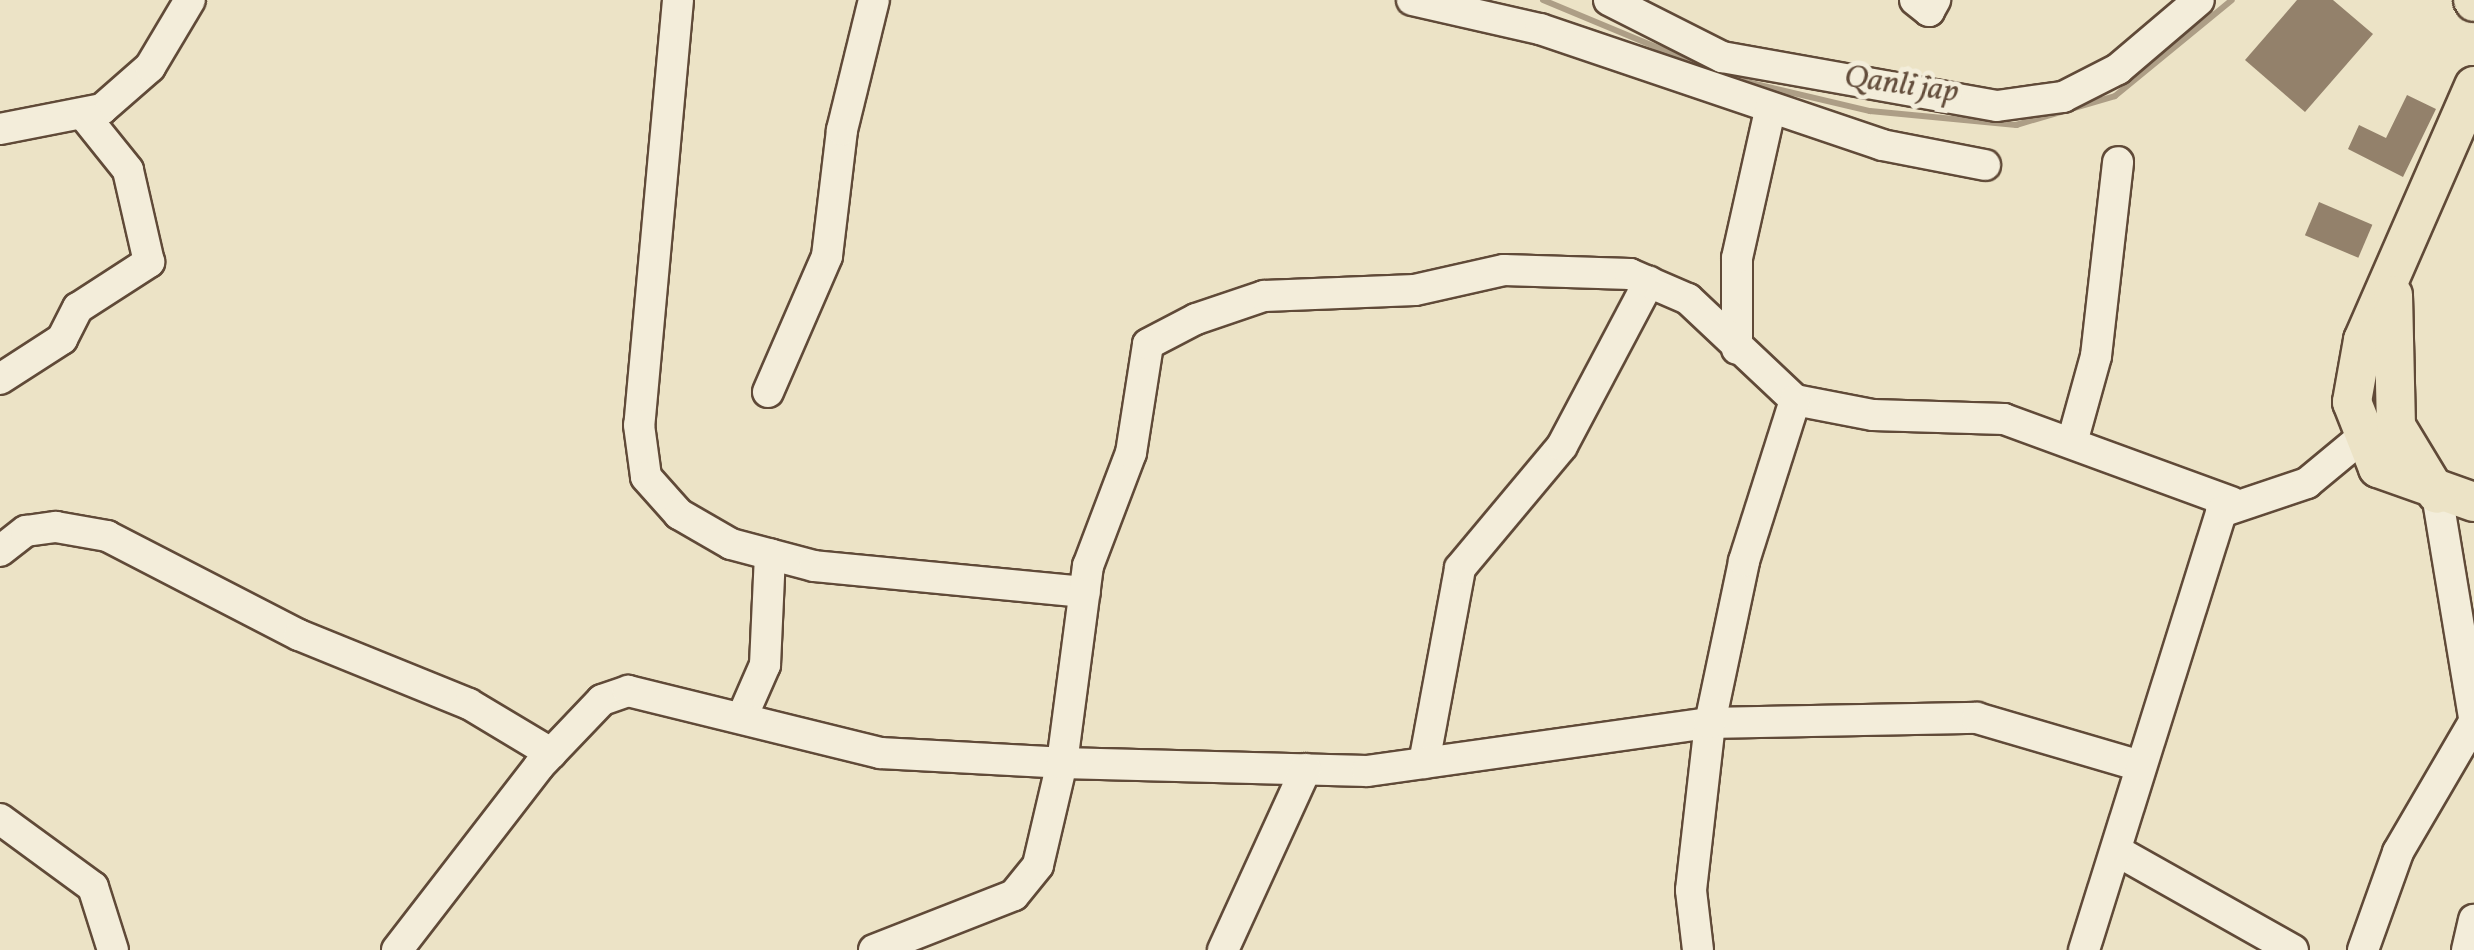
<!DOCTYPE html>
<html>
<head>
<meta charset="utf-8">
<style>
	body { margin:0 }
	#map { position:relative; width:2474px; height:950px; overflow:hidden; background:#ece3c6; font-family:Vollkorn,serif }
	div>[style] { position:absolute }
	.stream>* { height:6px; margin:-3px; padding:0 3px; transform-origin:3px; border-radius:3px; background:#ad9e86 }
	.building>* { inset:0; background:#93816b; transform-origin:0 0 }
	.roads { filter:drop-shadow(2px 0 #604a38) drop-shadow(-2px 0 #604a38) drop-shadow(0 2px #604a38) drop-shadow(0 -2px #604a38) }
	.minor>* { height:30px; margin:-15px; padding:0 15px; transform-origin:15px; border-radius:15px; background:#f3edda }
	.major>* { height:38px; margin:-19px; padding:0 19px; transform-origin:19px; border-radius:19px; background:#ece3c6 }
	span { translate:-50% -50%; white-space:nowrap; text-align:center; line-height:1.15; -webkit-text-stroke:10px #f3edda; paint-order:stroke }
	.water-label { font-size:32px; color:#634d3b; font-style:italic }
</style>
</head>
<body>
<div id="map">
	<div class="stream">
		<i style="left:1543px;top:0;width:203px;rotate:22.6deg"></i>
		<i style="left:1730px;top:78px;width:144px;rotate:13.3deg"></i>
		<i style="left:1870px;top:111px;width:147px;rotate:5.5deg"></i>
		<i style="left:2016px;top:125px;width:103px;rotate:-16.3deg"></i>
		<i style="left:2115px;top:96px;width:151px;rotate:-39.4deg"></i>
	</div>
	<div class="building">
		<i style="clip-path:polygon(2297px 0,2333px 0,2373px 34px,2305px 112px,2245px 60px)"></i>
		<i style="clip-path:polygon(2407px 95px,2436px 109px,2403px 177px,2348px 149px,2359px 125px,2386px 138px)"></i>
		<i style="left:2319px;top:202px;width:58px;height:36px;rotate:23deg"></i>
	</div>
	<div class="roads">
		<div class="minor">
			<i style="left:678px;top:0;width:427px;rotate:95.2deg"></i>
			<i style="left:639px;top:425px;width:52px;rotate:82.3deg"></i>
			<i style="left:646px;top:477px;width:50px;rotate:48.3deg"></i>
			<i style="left:679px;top:514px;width:60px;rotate:30deg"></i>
			<i style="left:731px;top:544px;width:86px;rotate:14.8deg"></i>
			<i style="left:814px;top:566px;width:272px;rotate:5.5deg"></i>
			<i style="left:1412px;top:0;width:131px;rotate:12.8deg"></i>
			<i style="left:1540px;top:29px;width:361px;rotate:18.7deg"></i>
			<i style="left:1882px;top:145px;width:105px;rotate:11deg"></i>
			<i style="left:1609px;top:0;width:127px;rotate:26.8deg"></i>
			<i style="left:1722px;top:57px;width:279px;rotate:10.1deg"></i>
			<i style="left:1997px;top:106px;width:67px;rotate:-7.8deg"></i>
			<i style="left:2063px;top:97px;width:62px;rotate:-27deg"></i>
			<i style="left:2118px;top:69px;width:106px;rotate:-40.4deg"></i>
			<i style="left:1915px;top:0;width:18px;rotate:38deg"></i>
			<i style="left:1929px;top:11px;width:13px;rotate:-61deg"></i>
			<i style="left:0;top:129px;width:104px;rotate:-11.1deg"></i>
			<i style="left:102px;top:109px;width:64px;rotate:-41.2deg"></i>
			<i style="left:150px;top:67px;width:78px;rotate:-59.2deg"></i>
			<i style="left:1737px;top:349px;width:91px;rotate:-90deg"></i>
			<i style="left:1737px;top:258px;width:152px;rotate:-77.4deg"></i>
			<i style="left:0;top:379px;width:74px;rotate:-32.8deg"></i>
			<i style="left:62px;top:339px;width:35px;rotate:-63deg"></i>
			<i style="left:78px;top:308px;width:85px;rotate:-32.9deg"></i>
			<i style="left:149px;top:262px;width:94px;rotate:-102.9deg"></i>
			<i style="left:128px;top:170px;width:72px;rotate:-128.8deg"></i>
			<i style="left:768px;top:392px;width:148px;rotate:-66.5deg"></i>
			<i style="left:827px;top:256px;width:127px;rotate:-83.2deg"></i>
			<i style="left:842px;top:130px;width:134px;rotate:-76.2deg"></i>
			<i style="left:2073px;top:439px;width:86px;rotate:-74.5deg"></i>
			<i style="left:2096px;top:356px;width:195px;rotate:-83.5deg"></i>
			<i style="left:2437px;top:494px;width:226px;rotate:80.6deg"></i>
			<i style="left:0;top:551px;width:33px;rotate:-38deg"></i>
			<i style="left:26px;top:531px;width:30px;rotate:-8deg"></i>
			<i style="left:56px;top:527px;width:52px;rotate:10deg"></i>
			<i style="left:107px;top:536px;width:216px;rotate:27.3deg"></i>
			<i style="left:299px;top:635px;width:183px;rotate:22.1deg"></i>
			<i style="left:469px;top:704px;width:96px;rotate:30.9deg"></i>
			<i style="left:743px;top:715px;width:55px;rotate:-66.3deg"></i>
			<i style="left:765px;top:665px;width:111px;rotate:-87.4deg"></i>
			<i style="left:1424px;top:763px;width:198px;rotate:-79.5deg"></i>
			<i style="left:1460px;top:568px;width:159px;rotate:-50.1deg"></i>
			<i style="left:1562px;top:446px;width:186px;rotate:-62.1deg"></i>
			<i style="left:0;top:819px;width:115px;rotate:36.2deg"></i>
			<i style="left:93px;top:887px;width:66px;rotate:72.4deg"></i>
			<i style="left:2117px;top:851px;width:202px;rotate:29.4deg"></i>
			<i style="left:397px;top:950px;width:232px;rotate:-52.3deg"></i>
			<i style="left:539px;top:766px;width:91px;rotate:-46.3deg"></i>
			<i style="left:602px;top:700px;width:28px;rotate:-19deg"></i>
			<i style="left:628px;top:691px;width:260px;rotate:13.8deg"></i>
			<i style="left:880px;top:753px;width:182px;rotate:3.1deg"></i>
			<i style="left:1062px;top:763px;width:305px;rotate:1.5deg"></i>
			<i style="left:1367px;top:771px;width:346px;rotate:-8deg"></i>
			<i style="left:1710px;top:723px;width:267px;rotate:-1.1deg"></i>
			<i style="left:1977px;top:718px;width:170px;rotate:16.4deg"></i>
			<i style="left:874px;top:950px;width:150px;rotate:-21.4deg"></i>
			<i style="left:1014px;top:895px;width:38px;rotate:-51deg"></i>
			<i style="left:1038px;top:865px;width:105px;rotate:-76.8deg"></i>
			<i style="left:1062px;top:763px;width:199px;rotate:-82.5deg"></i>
			<i style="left:1088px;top:566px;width:121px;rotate:-69.2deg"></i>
			<i style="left:1131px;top:453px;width:110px;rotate:-81.1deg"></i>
			<i style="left:1148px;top:344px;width:54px;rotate:-27.5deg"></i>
			<i style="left:1196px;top:319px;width:72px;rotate:-18.7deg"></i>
			<i style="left:1264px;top:296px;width:151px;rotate:-2.3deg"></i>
			<i style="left:1415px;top:290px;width:91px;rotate:-12.7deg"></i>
			<i style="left:1504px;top:270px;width:126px;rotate:1.8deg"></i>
			<i style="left:1630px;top:274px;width:63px;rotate:23.3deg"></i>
			<i style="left:1688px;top:299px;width:147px;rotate:43.3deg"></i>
			<i style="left:1795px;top:400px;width:79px;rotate:10.9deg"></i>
			<i style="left:1873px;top:415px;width:131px;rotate:1.7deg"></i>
			<i style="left:2004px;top:419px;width:242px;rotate:20.1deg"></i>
			<i style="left:1223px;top:950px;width:199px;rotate:-65.4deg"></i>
			<i style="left:1698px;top:950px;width:60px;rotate:-96.7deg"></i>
			<i style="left:1691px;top:890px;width:168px;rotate:-83.5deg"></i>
			<i style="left:1710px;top:723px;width:166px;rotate:-78.1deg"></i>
			<i style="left:1744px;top:561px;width:169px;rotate:-72.4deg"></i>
			<i style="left:2084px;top:950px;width:459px;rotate:-72.6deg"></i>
			<i style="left:2221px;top:512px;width:91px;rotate:-18.6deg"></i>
			<i style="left:2307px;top:483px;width:69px;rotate:-39.7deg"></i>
			<i style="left:2363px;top:950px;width:104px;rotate:-70.3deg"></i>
			<i style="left:2398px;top:852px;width:151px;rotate:-59.7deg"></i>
			<i style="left:2467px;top:950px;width:31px;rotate:-77deg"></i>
		</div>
		<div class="major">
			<i style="left:2473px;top:0;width:2px;rotate:63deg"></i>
			<i style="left:2474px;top:86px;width:277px;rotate:113.6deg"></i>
			<i style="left:2363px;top:340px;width:63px;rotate:100.1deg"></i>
			<i style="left:2352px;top:402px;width:71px;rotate:68.5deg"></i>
			<i style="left:2378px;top:468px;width:102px;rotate:19.5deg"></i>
			<i style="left:2393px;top:295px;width:131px;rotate:88.7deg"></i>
			<i style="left:2396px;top:426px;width:79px;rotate:58.9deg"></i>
		</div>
	</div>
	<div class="water-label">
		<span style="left:1901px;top:86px;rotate:8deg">Qanli jap</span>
	</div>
</div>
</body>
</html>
